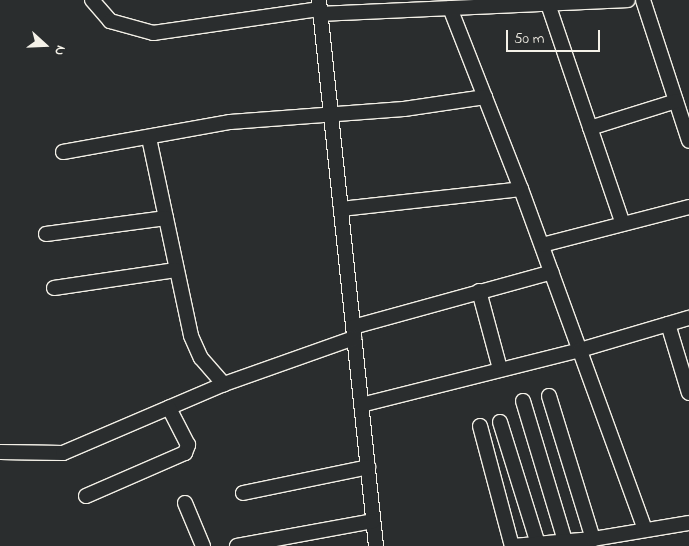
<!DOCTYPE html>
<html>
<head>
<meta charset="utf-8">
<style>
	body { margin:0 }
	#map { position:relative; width:689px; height:546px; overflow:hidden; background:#2a2d2e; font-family:"Indie Flower",sans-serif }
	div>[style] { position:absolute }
	.roads { filter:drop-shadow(1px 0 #f4f1e8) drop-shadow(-1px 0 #f4f1e8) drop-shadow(0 1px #f4f1e8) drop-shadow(0 -1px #f4f1e8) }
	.minor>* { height:14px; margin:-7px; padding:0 7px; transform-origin:7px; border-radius:7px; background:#2a2d2e }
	span { translate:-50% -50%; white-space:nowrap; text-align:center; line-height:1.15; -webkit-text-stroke:4px #2a2d2e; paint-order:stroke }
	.north { position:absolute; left:20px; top:20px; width:50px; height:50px; -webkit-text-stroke:4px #2a2d2e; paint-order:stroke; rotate:110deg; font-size:14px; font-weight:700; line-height:20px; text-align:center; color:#f4f1e8 }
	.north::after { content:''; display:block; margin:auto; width:18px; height:22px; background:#f4f1e8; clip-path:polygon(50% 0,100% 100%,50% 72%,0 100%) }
	.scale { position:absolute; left:506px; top:30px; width:94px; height:22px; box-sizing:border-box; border:2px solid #f4f1e8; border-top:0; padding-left:6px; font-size:15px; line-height:18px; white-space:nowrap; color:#f4f1e8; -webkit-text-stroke:4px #2a2d2e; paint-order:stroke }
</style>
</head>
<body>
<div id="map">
	<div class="roads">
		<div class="minor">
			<i style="left:92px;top:0;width:28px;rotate:49deg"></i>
			<i style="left:110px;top:21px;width:45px;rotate:15.6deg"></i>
			<i style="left:153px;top:33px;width:169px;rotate:-8.2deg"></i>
			<i style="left:319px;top:0;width:549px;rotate:84.04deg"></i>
			<i style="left:643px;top:0;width:148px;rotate:71.9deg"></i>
			<i style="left:548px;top:4px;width:232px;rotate:71.2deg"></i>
			<i style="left:450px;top:8px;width:194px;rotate:68.6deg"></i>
			<i style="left:521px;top:189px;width:362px;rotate:70deg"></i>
			<i style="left:320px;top:14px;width:308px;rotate:-2.6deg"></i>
			<i style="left:590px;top:128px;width:90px;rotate:-17.4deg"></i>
			<i style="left:149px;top:138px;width:202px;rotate:78deg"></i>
			<i style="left:191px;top:336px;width:24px;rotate:66deg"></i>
			<i style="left:201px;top:358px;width:35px;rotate:49deg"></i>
			<i style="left:63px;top:152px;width:170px;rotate:-10.2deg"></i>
			<i style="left:230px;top:122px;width:174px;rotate:-4.3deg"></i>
			<i style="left:404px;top:109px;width:82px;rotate:-8.4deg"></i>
			<i style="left:341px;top:209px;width:181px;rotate:-6.3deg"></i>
			<i style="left:46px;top:234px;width:121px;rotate:-7.6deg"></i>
			<i style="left:542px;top:245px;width:152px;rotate:-14.5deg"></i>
			<i style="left:54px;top:288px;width:123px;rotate:-8.4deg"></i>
			<i style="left:479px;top:291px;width:81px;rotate:74.9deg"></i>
			<i style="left:668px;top:324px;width:72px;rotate:73.1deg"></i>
			<i style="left:353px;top:327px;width:206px;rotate:-15.4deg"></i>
			<i style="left:549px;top:396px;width:150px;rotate:72.9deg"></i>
			<i style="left:523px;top:401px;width:146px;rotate:73.3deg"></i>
			<i style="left:361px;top:405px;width:226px;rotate:-14.1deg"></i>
			<i style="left:580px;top:350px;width:114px;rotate:-16.4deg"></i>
			<i style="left:500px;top:422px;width:128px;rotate:72.7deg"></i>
			<i style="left:480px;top:426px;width:124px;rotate:75.1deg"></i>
			<i style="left:0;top:452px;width:63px;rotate:0.9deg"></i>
			<i style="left:63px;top:453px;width:175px;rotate:-23.2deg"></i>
			<i style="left:224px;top:384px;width:138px;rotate:-19.5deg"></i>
			<i style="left:243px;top:493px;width:128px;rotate:-11.7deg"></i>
			<i style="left:86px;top:496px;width:108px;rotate:-23.5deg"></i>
			<i style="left:185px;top:453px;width:9px;rotate:-69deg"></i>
			<i style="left:188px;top:445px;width:42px;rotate:-117.2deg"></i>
			<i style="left:185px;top:503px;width:47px;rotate:67.3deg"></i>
			<i style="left:237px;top:546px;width:138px;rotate:-10.4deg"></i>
			<i style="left:513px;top:546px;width:80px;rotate:-5deg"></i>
			<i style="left:593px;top:539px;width:97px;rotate:-9.5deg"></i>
		</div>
	</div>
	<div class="north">N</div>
	<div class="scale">50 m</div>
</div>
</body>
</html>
